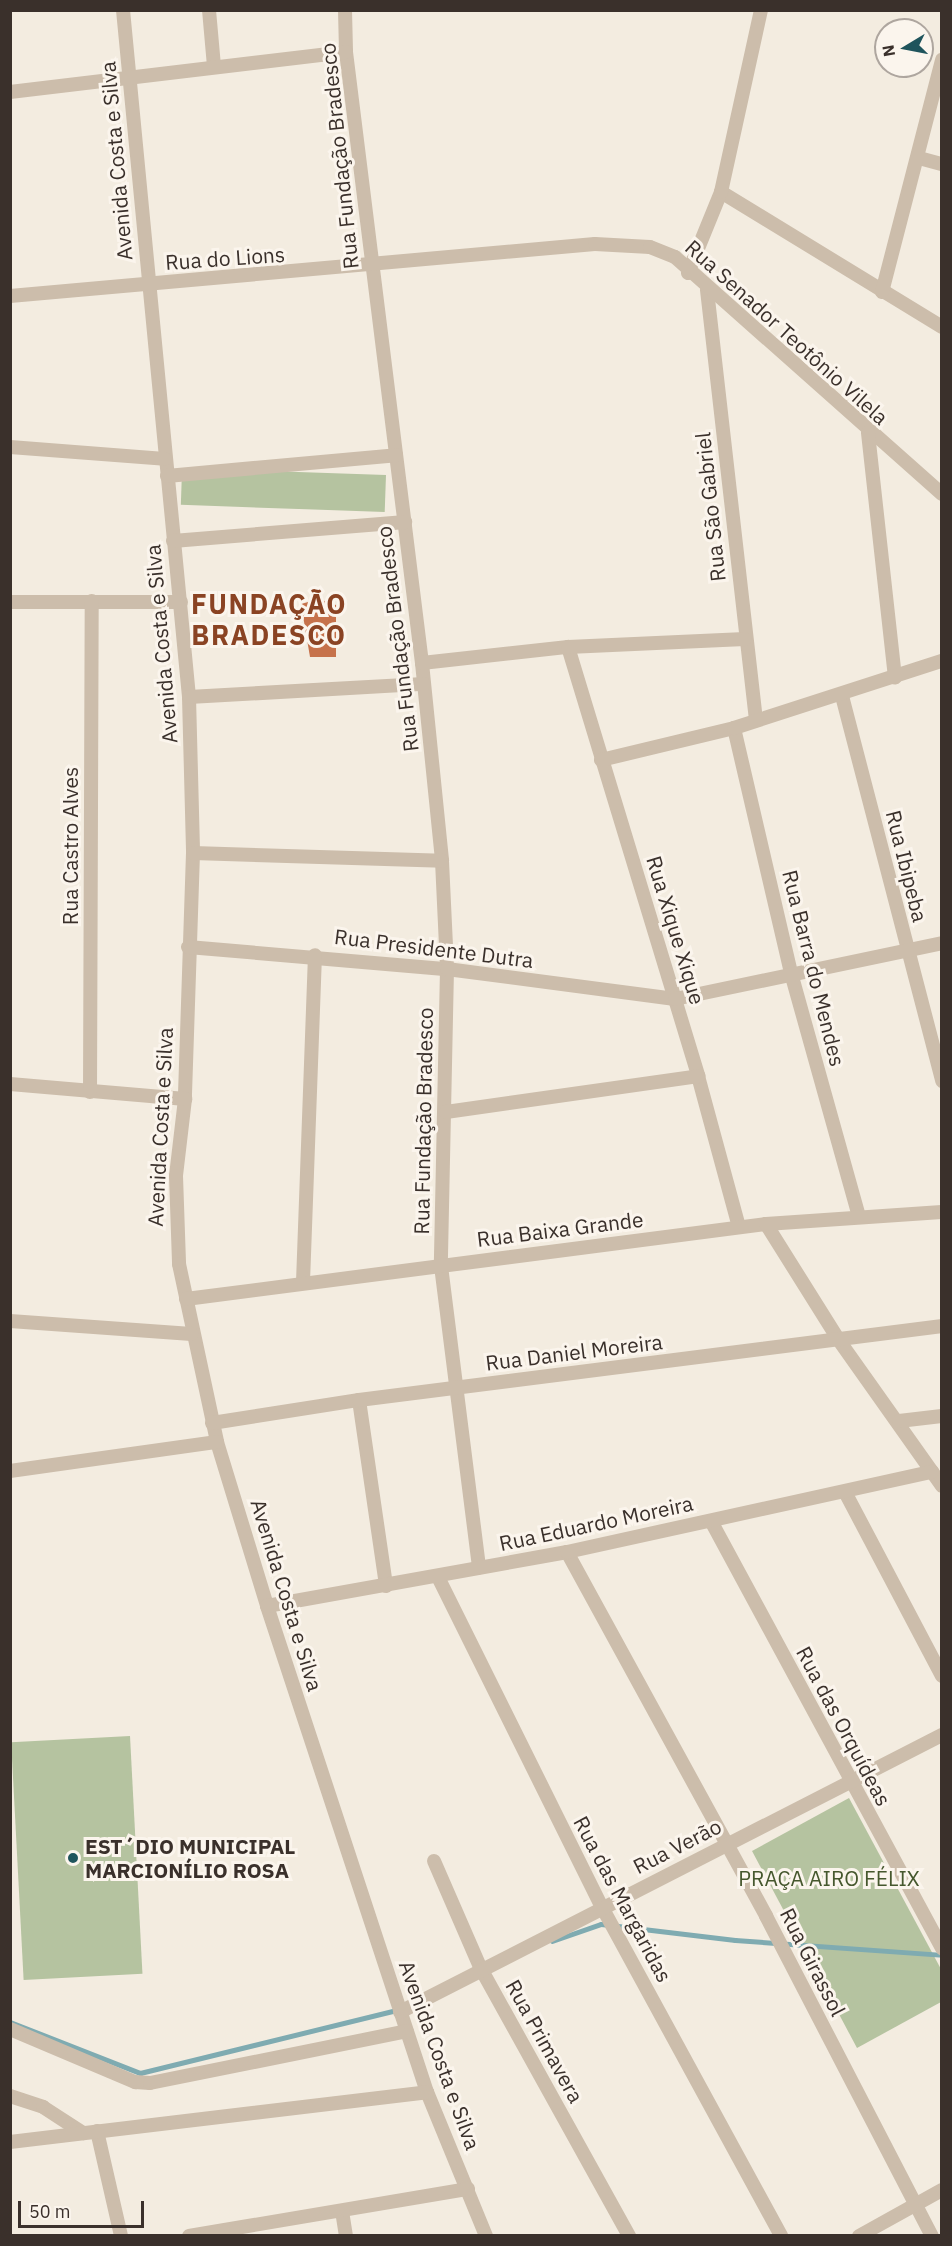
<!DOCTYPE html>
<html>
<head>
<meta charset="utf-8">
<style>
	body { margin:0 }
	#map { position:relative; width:952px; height:2246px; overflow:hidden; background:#f3ece0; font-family:"IBM Plex Sans",sans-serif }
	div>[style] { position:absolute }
	.green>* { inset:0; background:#b5c3a0; transform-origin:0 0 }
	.stream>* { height:5px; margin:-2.5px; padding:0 2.5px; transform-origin:2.5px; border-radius:2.5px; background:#7fabb1 }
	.building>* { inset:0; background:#c6724b }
	.minor>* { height:14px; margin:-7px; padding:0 7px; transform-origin:7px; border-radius:7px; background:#ccbdab }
	.dots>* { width:16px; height:16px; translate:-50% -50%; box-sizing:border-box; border:3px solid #fbf5ed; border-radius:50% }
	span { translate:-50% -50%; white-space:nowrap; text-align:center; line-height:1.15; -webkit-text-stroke:6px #fbf5ed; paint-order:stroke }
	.street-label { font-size:21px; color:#3a302b }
	.poi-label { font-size:21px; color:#3a302b; font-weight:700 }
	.left { translate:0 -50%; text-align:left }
	.park-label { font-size:21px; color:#46582e }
	.district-label { font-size:27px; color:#8a4323; font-weight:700; letter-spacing:1.5px }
	.frame { position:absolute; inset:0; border:12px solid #3a302b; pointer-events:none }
	.north { position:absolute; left:874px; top:18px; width:60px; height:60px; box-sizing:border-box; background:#fbf5ed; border:2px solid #aea69f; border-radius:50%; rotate:260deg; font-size:16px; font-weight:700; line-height:24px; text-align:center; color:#3a302b }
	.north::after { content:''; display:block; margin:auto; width:21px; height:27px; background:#1f545c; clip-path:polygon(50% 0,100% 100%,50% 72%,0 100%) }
	.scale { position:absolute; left:18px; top:2201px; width:126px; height:27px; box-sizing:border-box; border:3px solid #3a302b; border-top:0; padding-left:8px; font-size:18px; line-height:21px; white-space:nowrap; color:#3a302b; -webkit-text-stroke:4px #fbf5ed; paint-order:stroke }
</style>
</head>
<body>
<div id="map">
	<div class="green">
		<i style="left:386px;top:475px;width:37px;height:204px;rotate:92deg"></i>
		<i style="left:130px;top:1736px;width:238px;height:119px;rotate:87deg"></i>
		<i style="clip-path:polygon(849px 1798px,942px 1971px,941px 2002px,857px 2048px,752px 1851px)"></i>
	</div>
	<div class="stream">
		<i style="left:552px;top:1941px;width:52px;rotate:-19.1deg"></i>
		<i style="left:601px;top:1924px;width:135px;rotate:6.8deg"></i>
		<i style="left:735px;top:1940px;width:208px;rotate:4.1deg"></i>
		<i style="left:10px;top:2022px;width:140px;rotate:21.4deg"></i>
		<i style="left:140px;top:2073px;width:260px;rotate:-13.8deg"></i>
	</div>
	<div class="building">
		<i style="clip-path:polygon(319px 599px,336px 605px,336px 657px,310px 657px,301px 604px)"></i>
	</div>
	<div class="minor">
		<i style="left:123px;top:10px;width:690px;rotate:84.51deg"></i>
		<i style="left:189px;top:697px;width:156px;rotate:88.5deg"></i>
		<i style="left:193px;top:853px;width:246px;rotate:91.9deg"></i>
		<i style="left:185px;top:1099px;width:78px;rotate:96.7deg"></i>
		<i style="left:176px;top:1176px;width:88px;rotate:88deg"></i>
		<i style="left:179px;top:1264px;width:182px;rotate:77.9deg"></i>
		<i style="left:217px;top:1442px;width:171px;rotate:73deg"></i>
		<i style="left:267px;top:1606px;width:512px;rotate:71.78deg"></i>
		<i style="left:427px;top:2092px;width:156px;rotate:67.7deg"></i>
		<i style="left:209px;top:10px;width:56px;rotate:84.9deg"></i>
		<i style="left:345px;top:10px;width:42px;rotate:88.6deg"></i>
		<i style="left:346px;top:52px;width:616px;rotate:82.91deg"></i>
		<i style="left:422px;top:663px;width:199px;rotate:84.2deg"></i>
		<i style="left:442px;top:861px;width:108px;rotate:87.3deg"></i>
		<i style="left:447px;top:969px;width:297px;rotate:91.2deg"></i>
		<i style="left:441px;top:1266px;width:304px;rotate:82.8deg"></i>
		<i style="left:10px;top:92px;width:338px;rotate:-6.8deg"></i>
		<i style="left:919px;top:158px;width:24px;rotate:15deg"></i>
		<i style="left:721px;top:192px;width:259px;rotate:31.4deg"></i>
		<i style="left:688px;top:273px;width:87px;rotate:-67.8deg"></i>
		<i style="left:721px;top:192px;width:186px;rotate:-77.6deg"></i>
		<i style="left:707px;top:290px;width:433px;rotate:83.5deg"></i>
		<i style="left:882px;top:292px;width:240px;rotate:-75.5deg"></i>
		<i style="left:10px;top:296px;width:587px;rotate:-5.08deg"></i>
		<i style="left:595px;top:244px;width:55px;rotate:3.1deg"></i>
		<i style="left:650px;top:247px;width:27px;rotate:22deg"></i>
		<i style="left:675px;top:257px;width:357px;rotate:41.6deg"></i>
		<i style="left:868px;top:433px;width:246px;rotate:83.7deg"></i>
		<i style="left:10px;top:447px;width:155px;rotate:4.4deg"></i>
		<i style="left:167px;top:476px;width:230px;rotate:-5.2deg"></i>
		<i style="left:173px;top:541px;width:233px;rotate:-4.7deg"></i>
		<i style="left:10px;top:602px;width:171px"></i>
		<i style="left:568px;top:647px;width:448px;rotate:73.1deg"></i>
		<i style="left:698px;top:1076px;width:156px;rotate:74.8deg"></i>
		<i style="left:422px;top:663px;width:147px;rotate:-6.3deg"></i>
		<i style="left:568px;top:647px;width:177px;rotate:-2.6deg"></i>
		<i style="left:842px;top:696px;width:398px;rotate:75.4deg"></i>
		<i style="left:189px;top:697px;width:235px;rotate:-3.2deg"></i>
		<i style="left:734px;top:728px;width:252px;rotate:76.9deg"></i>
		<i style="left:791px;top:973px;width:253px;rotate:74.4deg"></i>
		<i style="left:601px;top:760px;width:137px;rotate:-13.5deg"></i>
		<i style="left:734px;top:728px;width:219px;rotate:-17.9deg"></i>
		<i style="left:193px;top:853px;width:249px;rotate:1.8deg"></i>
		<i style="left:188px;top:947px;width:260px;rotate:4.9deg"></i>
		<i style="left:447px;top:969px;width:230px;rotate:7.5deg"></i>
		<i style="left:675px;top:999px;width:273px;rotate:-11.8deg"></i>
		<i style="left:10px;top:1084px;width:176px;rotate:4.9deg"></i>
		<i style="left:90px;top:1092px;width:491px;rotate:-89.8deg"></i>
		<i style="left:446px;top:1112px;width:255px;rotate:-8.1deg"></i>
		<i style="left:766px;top:1224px;width:136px;rotate:57.9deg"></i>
		<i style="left:838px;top:1339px;width:180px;rotate:54.7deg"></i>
		<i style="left:303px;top:1282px;width:327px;rotate:-87.9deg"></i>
		<i style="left:186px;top:1299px;width:585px;rotate:-7.37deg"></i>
		<i style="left:766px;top:1224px;width:176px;rotate:-3.9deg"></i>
		<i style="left:10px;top:1321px;width:182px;rotate:4.1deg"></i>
		<i style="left:359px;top:1400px;width:188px;rotate:81.7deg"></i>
		<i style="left:899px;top:1421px;width:43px;rotate:-6.6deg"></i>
		<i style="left:212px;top:1423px;width:149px;rotate:-8.9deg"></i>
		<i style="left:359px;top:1400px;width:588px;rotate:-7.23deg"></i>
		<i style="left:10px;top:1471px;width:209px;rotate:-8deg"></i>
		<i style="left:845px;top:1492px;width:208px;rotate:62.2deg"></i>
		<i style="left:711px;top:1521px;width:486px;rotate:61.6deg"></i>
		<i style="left:567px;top:1552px;width:415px;rotate:61.3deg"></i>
		<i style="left:766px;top:1916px;width:360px;rotate:62.6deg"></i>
		<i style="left:438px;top:1577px;width:371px;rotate:63.6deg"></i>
		<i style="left:603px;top:1909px;width:372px;rotate:61.4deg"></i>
		<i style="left:267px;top:1606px;width:305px;rotate:-10.2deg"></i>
		<i style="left:567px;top:1552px;width:374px;rotate:-12.4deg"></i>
		<i style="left:434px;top:1861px;width:116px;rotate:66.5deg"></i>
		<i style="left:480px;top:1967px;width:308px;rotate:61deg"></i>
		<i style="left:400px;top:2012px;width:609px;rotate:-27.07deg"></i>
		<i style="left:10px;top:2029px;width:136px;rotate:23deg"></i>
		<i style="left:135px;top:2082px;width:15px;rotate:4deg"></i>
		<i style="left:150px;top:2083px;width:262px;rotate:-11.4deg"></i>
		<i style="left:10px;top:2096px;width:35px;rotate:18deg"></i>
		<i style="left:43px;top:2107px;width:48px;rotate:33deg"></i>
		<i style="left:97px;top:2131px;width:108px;rotate:77.1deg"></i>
		<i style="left:10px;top:2142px;width:420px;rotate:-6.8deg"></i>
		<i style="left:342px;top:2211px;width:25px;rotate:81deg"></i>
		<i style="left:189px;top:2236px;width:283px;rotate:-9.6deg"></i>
		<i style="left:859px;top:2236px;width:95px;rotate:-29deg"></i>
	</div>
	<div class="dots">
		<i style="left:73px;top:1858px;background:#1f545c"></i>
	</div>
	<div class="street-label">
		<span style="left:339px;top:156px;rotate:-96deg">Rua Fundação Bradesco</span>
		<span style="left:116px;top:161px;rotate:-95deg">Avenida Costa e Silva</span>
		<span style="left:225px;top:258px;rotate:-4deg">Rua do Lions</span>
		<span style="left:787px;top:332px;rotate:42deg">Rua Senador Teotônio Vilela</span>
		<span style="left:710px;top:507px;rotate:-96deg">Rua São Gabriel</span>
		<span style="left:397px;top:639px;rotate:-97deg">Rua Fundação Bradesco</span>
		<span style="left:161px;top:644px;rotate:-95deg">Avenida Costa e Silva</span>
		<span style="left:70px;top:846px;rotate:-90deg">Rua Castro Alves</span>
		<span style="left:907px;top:866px;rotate:76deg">Rua Ibipeba</span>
		<span style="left:676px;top:930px;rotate:73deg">Rua Xique Xique</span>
		<span style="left:434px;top:948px;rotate:7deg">Rua Presidente Dutra</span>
		<span style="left:814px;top:968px;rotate:76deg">Rua Barra do Mendes</span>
		<span style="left:423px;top:1121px;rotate:-89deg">Rua Fundação Bradesco</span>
		<span style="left:160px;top:1127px;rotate:-87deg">Avenida Costa e Silva</span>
		<span style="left:560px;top:1229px;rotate:-7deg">Rua Baixa Grande</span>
		<span style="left:574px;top:1352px;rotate:-7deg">Rua Daniel Moreira</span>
		<span style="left:596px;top:1523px;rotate:-12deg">Rua Eduardo Moreira</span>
		<span style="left:287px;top:1595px;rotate:73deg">Avenida Costa e Silva</span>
		<span style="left:844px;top:1726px;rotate:62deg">Rua das Orquídeas</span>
		<span style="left:677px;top:1846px;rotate:-27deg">Rua Verão</span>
		<span style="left:623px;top:1899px;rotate:62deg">Rua das Margaridas</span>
		<span style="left:813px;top:1962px;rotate:63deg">Rua Girassol</span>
		<span style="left:545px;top:2041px;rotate:61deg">Rua Primavera</span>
		<span style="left:440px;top:2055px;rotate:70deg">Avenida Costa e Silva</span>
	</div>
	<div class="poi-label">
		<span class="left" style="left:85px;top:1858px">EST´DIO MUNICIPAL<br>MARCIONÍLIO ROSA</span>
	</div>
	<div class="park-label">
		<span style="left:829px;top:1878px">PRAÇA AIRO FÉLIX</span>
	</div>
	<div class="district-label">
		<span style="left:269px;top:619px">FUNDAÇÃO<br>BRADESCO</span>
	</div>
	<div class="frame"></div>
	<div class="north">N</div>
	<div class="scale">50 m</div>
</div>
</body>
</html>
